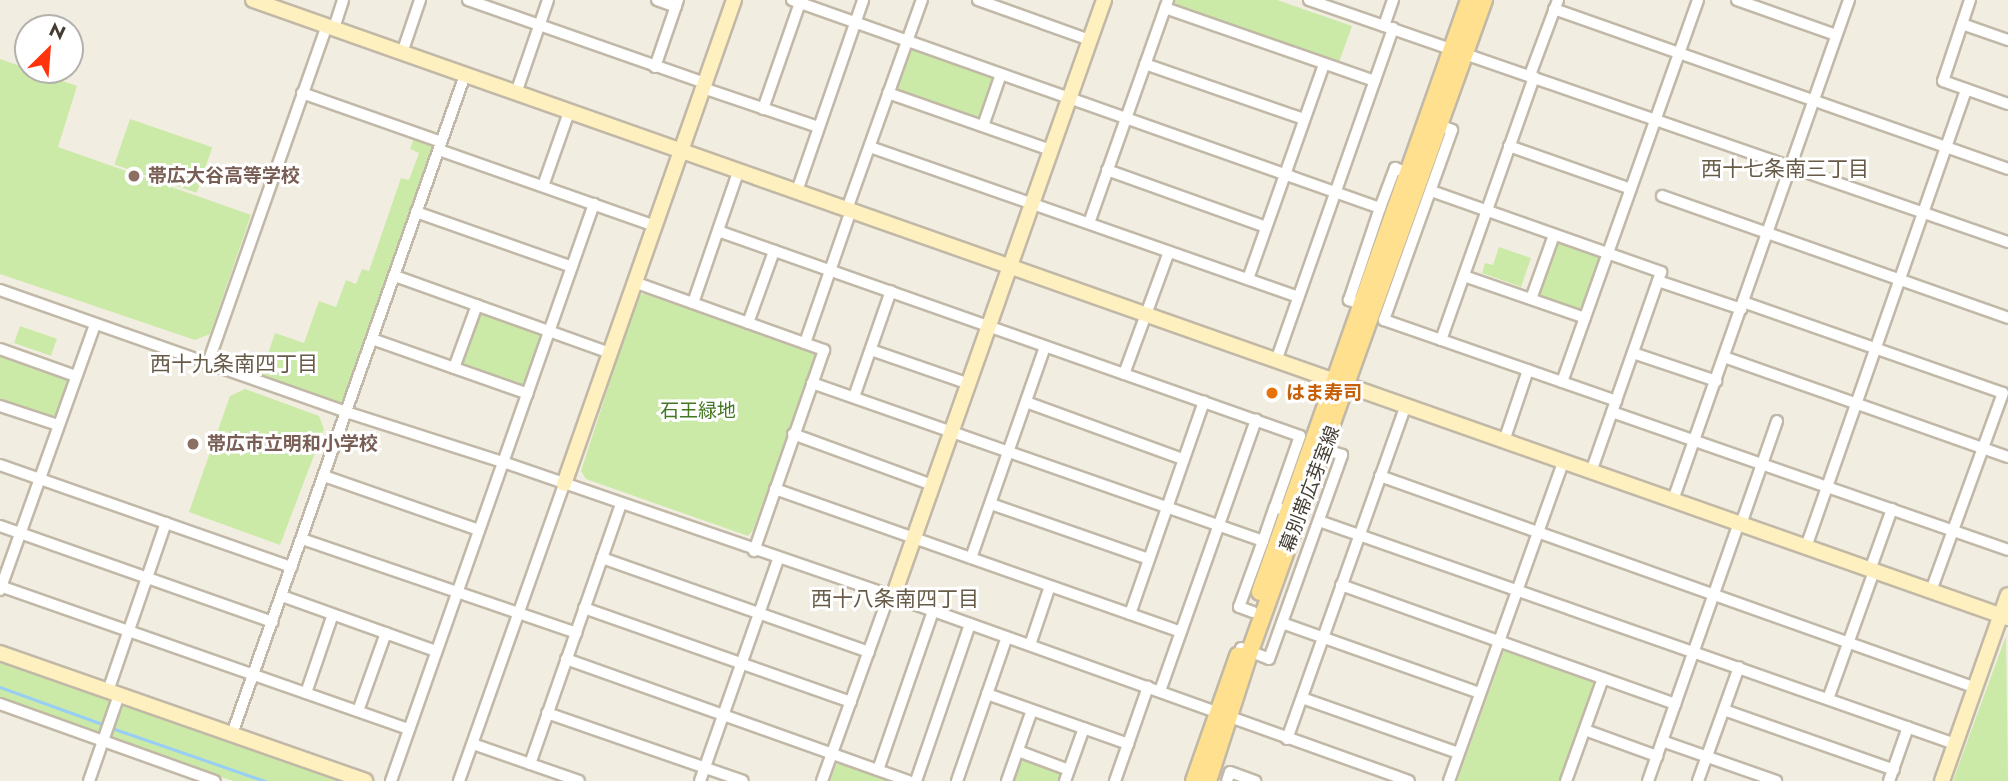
<!DOCTYPE html>
<html>
<head>
<meta charset="utf-8">
<style>
	body { margin:0 }
	#map { position:relative; width:2008px; height:781px; overflow:hidden; background:#f2ede1; font-family:Jost,"Noto Sans JP",sans-serif }
	div>[style] { position:absolute }
	.green>* { inset:0; background:#cbeaa7; transform-origin:0 0 }
	.stream>* { height:2.5px; margin:-1.25px; padding:0 1.25px; transform-origin:1.25px; border-radius:1.25px; background:#98cef5 }
	.roads { filter:drop-shadow(2px 0 #c1b8a7) drop-shadow(-2px 0 #c1b8a7) drop-shadow(0 2px #c1b8a7) drop-shadow(0 -2px #c1b8a7) }
	.street>* { height:10px; margin:-5px; padding:0 5px; transform-origin:5px; border-radius:5px; background:#fff }
	.secondary>* { height:14px; margin:-7px; padding:0 7px; transform-origin:7px; border-radius:7px; background:#fff0bf }
	.primary>* { height:16px; margin:-8px; padding:0 8px; transform-origin:8px; border-radius:8px; background:#ffe08e }
	.dots>* { width:19px; height:19px; translate:-50% -50%; box-sizing:border-box; border:4px solid #fff; border-radius:50% }
	span { translate:-50% -50%; white-space:nowrap; text-align:center; line-height:1.15; -webkit-text-stroke:6px #fff; paint-order:stroke }
	.education-label { font-size:19px; color:#785e54; font-weight:700 }
	.left { translate:0 -50%; text-align:left }
	.food-label { font-size:19px; color:#c56008; font-weight:700 }
	.park-label { font-size:19px; color:#427822 }
	.street-label { font-size:19px; color:#443d32 }
	.neighbourhood-label { font-size:21px; color:#675b48 }
	.north { position:absolute; left:14px; top:14px; width:70px; height:70px; box-sizing:border-box; background:#fff; border:2px solid #b4b1ad; border-radius:50%; rotate:25deg; font-size:19px; font-weight:700; line-height:28px; text-align:center; color:#443d32 }
	.north::after { content:''; display:block; margin:auto; width:24px; height:32px; background:#ff340c; clip-path:polygon(50% 0,100% 100%,50% 72%,0 100%) }
</style>
</head>
<body>
<div id="map">
	<div class="green">
		<i style="clip-path:polygon(1173px 0,1277px 0,1352px 26px,1338px 65px,1177px 10px)"></i>
		<i style="clip-path:polygon(912px 48px,991px 75px,995px 80px,982px 117px,978px 120px,901px 94px,894px 88px,908px 49px)"></i>
		<i style="clip-path:polygon(0 59px,77px 86px,58px 147px,251px 215px,210px 334px,195px 340px,0 274px)"></i>
		<i style="left:130px;top:119px;width:87px;height:48px;rotate:19deg"></i>
		<i style="clip-path:polygon(414px 138px,435px 145px,345px 402px,341px 405px,260px 377px,275px 333px,304px 343px,319px 301px,336px 307px,346px 280px,356px 284px,362px 269px,369px 271px,401px 178px,409px 180px,419px 153px,410px 149px)"></i>
		<i style="clip-path:polygon(1556px 240px,1602px 256px,1584px 307px,1579px 310px,1543px 298px,1538px 290px)"></i>
		<i style="clip-path:polygon(1499px 247px,1531px 258px,1521px 287px,1482px 273px,1485px 263px,1493px 265px)"></i>
		<i style="clip-path:polygon(648px 292px,811px 349px,817px 357px,753px 530px,748px 536px,586px 479px,581px 471px,638px 296px)"></i>
		<i style="clip-path:polygon(478px 311px,540px 332px,543px 337px,526px 385px,521px 388px,463px 367px,460px 362px)"></i>
		<i style="left:20px;top:326px;width:39px;height:18px;rotate:19deg"></i>
		<i style="clip-path:polygon(0 352px,62px 375px,68px 380px,56px 414px,50px 420px,0 401px)"></i>
		<i style="clip-path:polygon(245px 389px,319px 416px,324px 429px,280px 545px,189px 512px,230px 396px)"></i>
		<i style="clip-path:polygon(2006px 636px,2008px 781px,1953px 781px,1967px 742px)"></i>
		<i style="clip-path:polygon(1505px 648px,1597px 681px,1561px 781px,1457px 781px)"></i>
		<i style="clip-path:polygon(0 661px,109px 698px,341px 781px,233px 781px,115px 740px,0 699px)"></i>
		<i style="clip-path:polygon(1025px 760px,1058px 771px,1062px 777px,1060px 781px,1012px 781px,1018px 764px)"></i>
		<i style="clip-path:polygon(841px 762px,892px 781px,830px 781px,836px 765px)"></i>
	</div>
	<div class="stream">
		<i style="left:0;top:687px;width:112px;rotate:19.9deg"></i>
		<i style="left:112px;top:728px;width:162px;rotate:19.1deg"></i>
	</div>
	<div class="roads">
		<div class="street">
			<i style="left:468px;top:0;width:251px;rotate:19.3deg"></i>
			<i style="left:657px;top:0;width:20px;rotate:20deg"></i>
			<i style="left:792px;top:0;width:624px;rotate:19.48deg"></i>
			<i style="left:1380px;top:208px;width:43px;rotate:-69.4deg"></i>
			<i style="left:1395px;top:168px;width:16px;rotate:22deg"></i>
			<i style="left:978px;top:0;width:119px;rotate:19.7deg"></i>
			<i style="left:1309px;top:0;width:740px;rotate:19.1deg"></i>
			<i style="left:1737px;top:0;width:105px;rotate:19.5deg"></i>
			<i style="left:1970px;top:0;width:85px;rotate:108.4deg"></i>
			<i style="left:1943px;top:81px;width:69px;rotate:19.5deg"></i>
			<i style="left:1165px;top:8px;width:222px;rotate:19.2deg"></i>
			<i style="left:1554px;top:9px;width:481px;rotate:19.4deg"></i>
			<i style="left:1962px;top:24px;width:49px;rotate:19.2deg"></i>
			<i style="left:1384px;top:26px;width:28px;rotate:-71deg"></i>
			<i style="left:334px;top:28px;width:29px;rotate:-72deg"></i>
			<i style="left:402px;top:53px;width:56px;rotate:-71.2deg"></i>
			<i style="left:1145px;top:64px;width:168px;rotate:19.1deg"></i>
			<i style="left:655px;top:67px;width:71px;rotate:-71.1deg"></i>
			<i style="left:1530px;top:75px;width:80px;rotate:-69.5deg"></i>
			<i style="left:703px;top:88px;width:121px;rotate:18.7deg"></i>
			<i style="left:302px;top:93px;width:147px;rotate:19.4deg"></i>
			<i style="left:516px;top:93px;width:98px;rotate:-71deg"></i>
			<i style="left:888px;top:93px;width:173px;rotate:19.3deg"></i>
			<i style="left:763px;top:109px;width:115px;rotate:-70.8deg"></i>
			<i style="left:1439px;top:125px;width:14px;rotate:21deg"></i>
			<i style="left:1452px;top:130px;width:202px;rotate:109.7deg"></i>
			<i style="left:1384px;top:320px;width:246px;rotate:19.2deg"></i>
			<i style="left:983px;top:126px;width:55px;rotate:-70.9deg"></i>
			<i style="left:1509px;top:146px;width:129px;rotate:19.4deg"></i>
			<i style="left:870px;top:147px;width:454px;rotate:19.3deg"></i>
			<i style="left:439px;top:150px;width:229px;rotate:19.4deg"></i>
			<i style="left:1107px;top:170px;width:169px;rotate:19.7deg"></i>
			<i style="left:543px;top:186px;width:78px;rotate:-70.6deg"></i>
			<i style="left:797px;top:191px;width:202px;rotate:-70.9deg"></i>
			<i style="left:1431px;top:191px;width:244px;rotate:19.4deg"></i>
			<i style="left:1661px;top:272px;width:212px;rotate:109.3deg"></i>
			<i style="left:1662px;top:196px;width:367px;rotate:19.4deg"></i>
			<i style="left:847px;top:209px;width:222px;rotate:-70.3deg"></i>
			<i style="left:416px;top:212px;width:165px;rotate:19.4deg"></i>
			<i style="left:1089px;top:223px;width:237px;rotate:-70.5deg"></i>
			<i style="left:718px;top:231px;width:617px;rotate:19.4deg"></i>
			<i style="left:1300px;top:436px;width:75px;rotate:109.4deg"></i>
			<i style="left:1275px;top:507px;width:18px;rotate:19deg"></i>
			<i style="left:395px;top:276px;width:228px;rotate:19.7deg"></i>
			<i style="left:1464px;top:276px;width:128px;rotate:19.1deg"></i>
			<i style="left:1248px;top:279px;width:228px;rotate:-70.5deg"></i>
			<i style="left:1658px;top:281px;width:88px;rotate:18.6deg"></i>
			<i style="left:634px;top:282px;width:202px;rotate:19.7deg"></i>
			<i style="left:824px;top:350px;width:213px;rotate:109.2deg"></i>
			<i style="left:0;top:290px;width:367px;rotate:19.4deg"></i>
			<i style="left:346px;top:412px;width:165px;rotate:17.7deg"></i>
			<i style="left:503px;top:462px;width:408px;rotate:19deg"></i>
			<i style="left:889px;top:595px;width:552px;rotate:19.68deg"></i>
			<i style="left:1531px;top:299px;width:68px;rotate:-70.2deg"></i>
			<i style="left:1743px;top:302px;width:275px;rotate:19.3deg"></i>
			<i style="left:2003px;top:393px;width:211px;rotate:110deg"></i>
			<i style="left:693px;top:303px;width:139px;rotate:-71deg"></i>
			<i style="left:1361px;top:304px;width:13px;rotate:-162deg"></i>
			<i style="left:1349px;top:300px;width:97px;rotate:-71.4deg"></i>
			<i style="left:748px;top:323px;width:77px;rotate:-70.1deg"></i>
			<i style="left:372px;top:339px;width:165px;rotate:19.4deg"></i>
			<i style="left:1441px;top:340px;width:279px;rotate:-70.5deg"></i>
			<i style="left:805px;top:343px;width:141px;rotate:-70.9deg"></i>
			<i style="left:0;top:349px;width:81px;rotate:19.6deg"></i>
			<i style="left:871px;top:350px;width:104px;rotate:19.1deg"></i>
			<i style="left:1633px;top:353px;width:88px;rotate:18.6deg"></i>
			<i style="left:1724px;top:357px;width:301px;rotate:19.4deg"></i>
			<i style="left:1276px;top:361px;width:353px;rotate:-70.6deg"></i>
			<i style="left:208px;top:363px;width:357px;rotate:-70.6deg"></i>
			<i style="left:454px;top:368px;width:67px;rotate:-69.9deg"></i>
			<i style="left:1124px;top:374px;width:130px;rotate:-69.8deg"></i>
			<i style="left:1562px;top:382px;width:405px;rotate:-70.4deg"></i>
			<i style="left:812px;top:383px;width:478px;rotate:19.3deg"></i>
			<i style="left:1263px;top:541px;width:36px;rotate:-71deg"></i>
			<i style="left:854px;top:397px;width:112px;rotate:-70.8deg"></i>
			<i style="left:1026px;top:402px;width:167px;rotate:20deg"></i>
			<i style="left:0;top:406px;width:61px;rotate:18.1deg"></i>
			<i style="left:1612px;top:412px;width:419px;rotate:19.2deg"></i>
			<i style="left:793px;top:434px;width:148px;rotate:20.1deg"></i>
			<i style="left:1504px;top:441px;width:75px;rotate:-71.3deg"></i>
			<i style="left:0;top:465px;width:309px;rotate:19.3deg"></i>
			<i style="left:324px;top:476px;width:164px;rotate:19.2deg"></i>
			<i style="left:1380px;top:476px;width:633px;rotate:19.58deg"></i>
			<i style="left:775px;top:489px;width:430px;rotate:19.4deg"></i>
			<i style="left:1673px;top:500px;width:530px;rotate:-70.61deg"></i>
			<i style="left:991px;top:504px;width:167px;rotate:19.2deg"></i>
			<i style="left:1319px;top:521px;width:674px;rotate:19.32deg"></i>
			<i style="left:1741px;top:524px;width:109px;rotate:-70.7deg"></i>
			<i style="left:0;top:526px;width:289px;rotate:19.4deg"></i>
			<i style="left:302px;top:539px;width:290px;rotate:18.9deg"></i>
			<i style="left:1806px;top:547px;width:485px;rotate:-70.7deg"></i>
			<i style="left:602px;top:558px;width:283px;rotate:19.4deg"></i>
			<i style="left:971px;top:558px;width:224px;rotate:-70.7deg"></i>
			<i style="left:1870px;top:570px;width:65px;rotate:-70.2deg"></i>
			<i style="left:1341px;top:585px;width:355px;rotate:19.6deg"></i>
			<i style="left:0;top:586px;width:433px;rotate:19.3deg"></i>
			<i style="left:0;top:590px;width:282px;rotate:-70.3deg"></i>
			<i style="left:282px;top:596px;width:164px;rotate:19.7deg"></i>
			<i style="left:584px;top:608px;width:283px;rotate:19.4deg"></i>
			<i style="left:1253px;top:612px;width:15px;rotate:-160deg"></i>
			<i style="left:1239px;top:607px;width:70px;rotate:-70deg"></i>
			<i style="left:1130px;top:614px;width:225px;rotate:-70.8deg"></i>
			<i style="left:1282px;top:623px;width:210px;rotate:19.5deg"></i>
			<i style="left:1030px;top:645px;width:62px;rotate:-71.3deg"></i>
			<i style="left:1241px;top:648px;width:30px;rotate:21deg"></i>
			<i style="left:1269px;top:659px;width:217px;rotate:-70.3deg"></i>
			<i style="left:1342px;top:455px;width:18px;rotate:-161deg"></i>
			<i style="left:566px;top:659px;width:364px;rotate:19.6deg"></i>
			<i style="left:108px;top:691px;width:178px;rotate:-71deg"></i>
			<i style="left:1160px;top:691px;width:288px;rotate:-70.5deg"></i>
			<i style="left:306px;top:693px;width:83px;rotate:-71.1deg"></i>
			<i style="left:987px;top:694px;width:150px;rotate:19.5deg"></i>
			<i style="left:1302px;top:698px;width:165px;rotate:19.4deg"></i>
			<i style="left:1828px;top:699px;width:136px;rotate:-70.2deg"></i>
			<i style="left:0;top:704px;width:228px;rotate:19.7deg"></i>
			<i style="left:1724px;top:710px;width:180px;rotate:19.4deg"></i>
			<i style="left:358px;top:711px;width:83px;rotate:-70.3deg"></i>
			<i style="left:547px;top:713px;width:207px;rotate:19.1deg"></i>
			<i style="left:1585px;top:730px;width:77px;rotate:19.9deg"></i>
			<i style="left:232px;top:734px;width:699px;rotate:-70.53deg"></i>
			<i style="left:1287px;top:739px;width:352px;rotate:-70.4deg"></i>
			<i style="left:1662px;top:741px;width:121px;rotate:19.3deg"></i>
			<i style="left:473px;top:744px;width:112px;rotate:19.2deg"></i>
			<i style="left:1018px;top:751px;width:54px;rotate:20.4deg"></i>
			<i style="left:530px;top:764px;width:275px;rotate:-70.7deg"></i>
			<i style="left:878px;top:770px;width:168px;rotate:-70.9deg"></i>
			<i style="left:89px;top:781px;width:91px;rotate:-70.8deg"></i>
			<i style="left:391px;top:781px;width:612px;rotate:-70.62deg"></i>
			<i style="left:459px;top:781px;width:315px;rotate:-70.5deg"></i>
			<i style="left:700px;top:781px;width:235px;rotate:-70.6deg"></i>
			<i style="left:822px;top:781px;width:198px;rotate:-70.2deg"></i>
			<i style="left:916px;top:781px;width:166px;rotate:-71deg"></i>
			<i style="left:957px;top:781px;width:152px;rotate:-70.9deg"></i>
			<i style="left:1007px;top:781px;width:75px;rotate:-70.6deg"></i>
			<i style="left:1065px;top:781px;width:56px;rotate:-70.3deg"></i>
			<i style="left:1115px;top:781px;width:100px;rotate:-70.7deg"></i>
			<i style="left:1227px;top:781px;width:9px;rotate:-72deg"></i>
			<i style="left:1230px;top:772px;width:27px;rotate:20deg"></i>
			<i style="left:1449px;top:781px;width:339px;rotate:-70.3deg"></i>
			<i style="left:1566px;top:781px;width:109px;rotate:-70.2deg"></i>
			<i style="left:1648px;top:781px;width:274px;rotate:-70.6deg"></i>
			<i style="left:1698px;top:781px;width:121px;rotate:-70.2deg"></i>
			<i style="left:1889px;top:781px;width:57px;rotate:-70.6deg"></i>
		</div>
		<div class="secondary">
			<i style="left:253px;top:0;width:1861px;rotate:19.4deg"></i>
			<i style="left:564px;top:484px;width:513px;rotate:-70.65deg"></i>
			<i style="left:893px;top:597px;width:633px;rotate:-70.53deg"></i>
			<i style="left:0;top:653px;width:387px;rotate:19.3deg"></i>
			<i style="left:1942px;top:781px;width:197px;rotate:-70.5deg"></i>
		</div>
		<div class="primary">
			<i style="left:1260px;top:592px;width:628px;rotate:-70.55deg"></i>
			<i style="left:1194px;top:781px;width:133px;rotate:-70.6deg"></i>
			<i style="left:1208px;top:781px;width:137px;rotate:-72.1deg"></i>
			<i style="left:1250px;top:651px;width:692px;rotate:-70.23deg"></i>
		</div>
	</div>
	<div class="dots">
		<i style="left:134px;top:176px;background:#8d6e63"></i>
		<i style="left:1272px;top:393px;background:#e8710a"></i>
		<i style="left:193px;top:444px;background:#8d6e63"></i>
	</div>
	<div class="education-label">
		<span class="left" style="left:148px;top:176px">帯広大谷高等学校</span>
		<span class="left" style="left:207px;top:444px">帯広市立明和小学校</span>
	</div>
	<div class="food-label">
		<span class="left" style="left:1286px;top:393px">はま寿司</span>
	</div>
	<div class="park-label">
		<span style="left:698px;top:411px">石王緑地</span>
	</div>
	<div class="street-label">
		<span style="left:1310px;top:489px;rotate:-69deg">幕別帯広芽室線</span>
	</div>
	<div class="neighbourhood-label">
		<span style="left:1785px;top:169px">西十七条南三丁目</span>
		<span style="left:234px;top:364px">西十九条南四丁目</span>
		<span style="left:895px;top:599px">西十八条南四丁目</span>
	</div>
	<div class="north">N</div>
</div>
</body>
</html>
